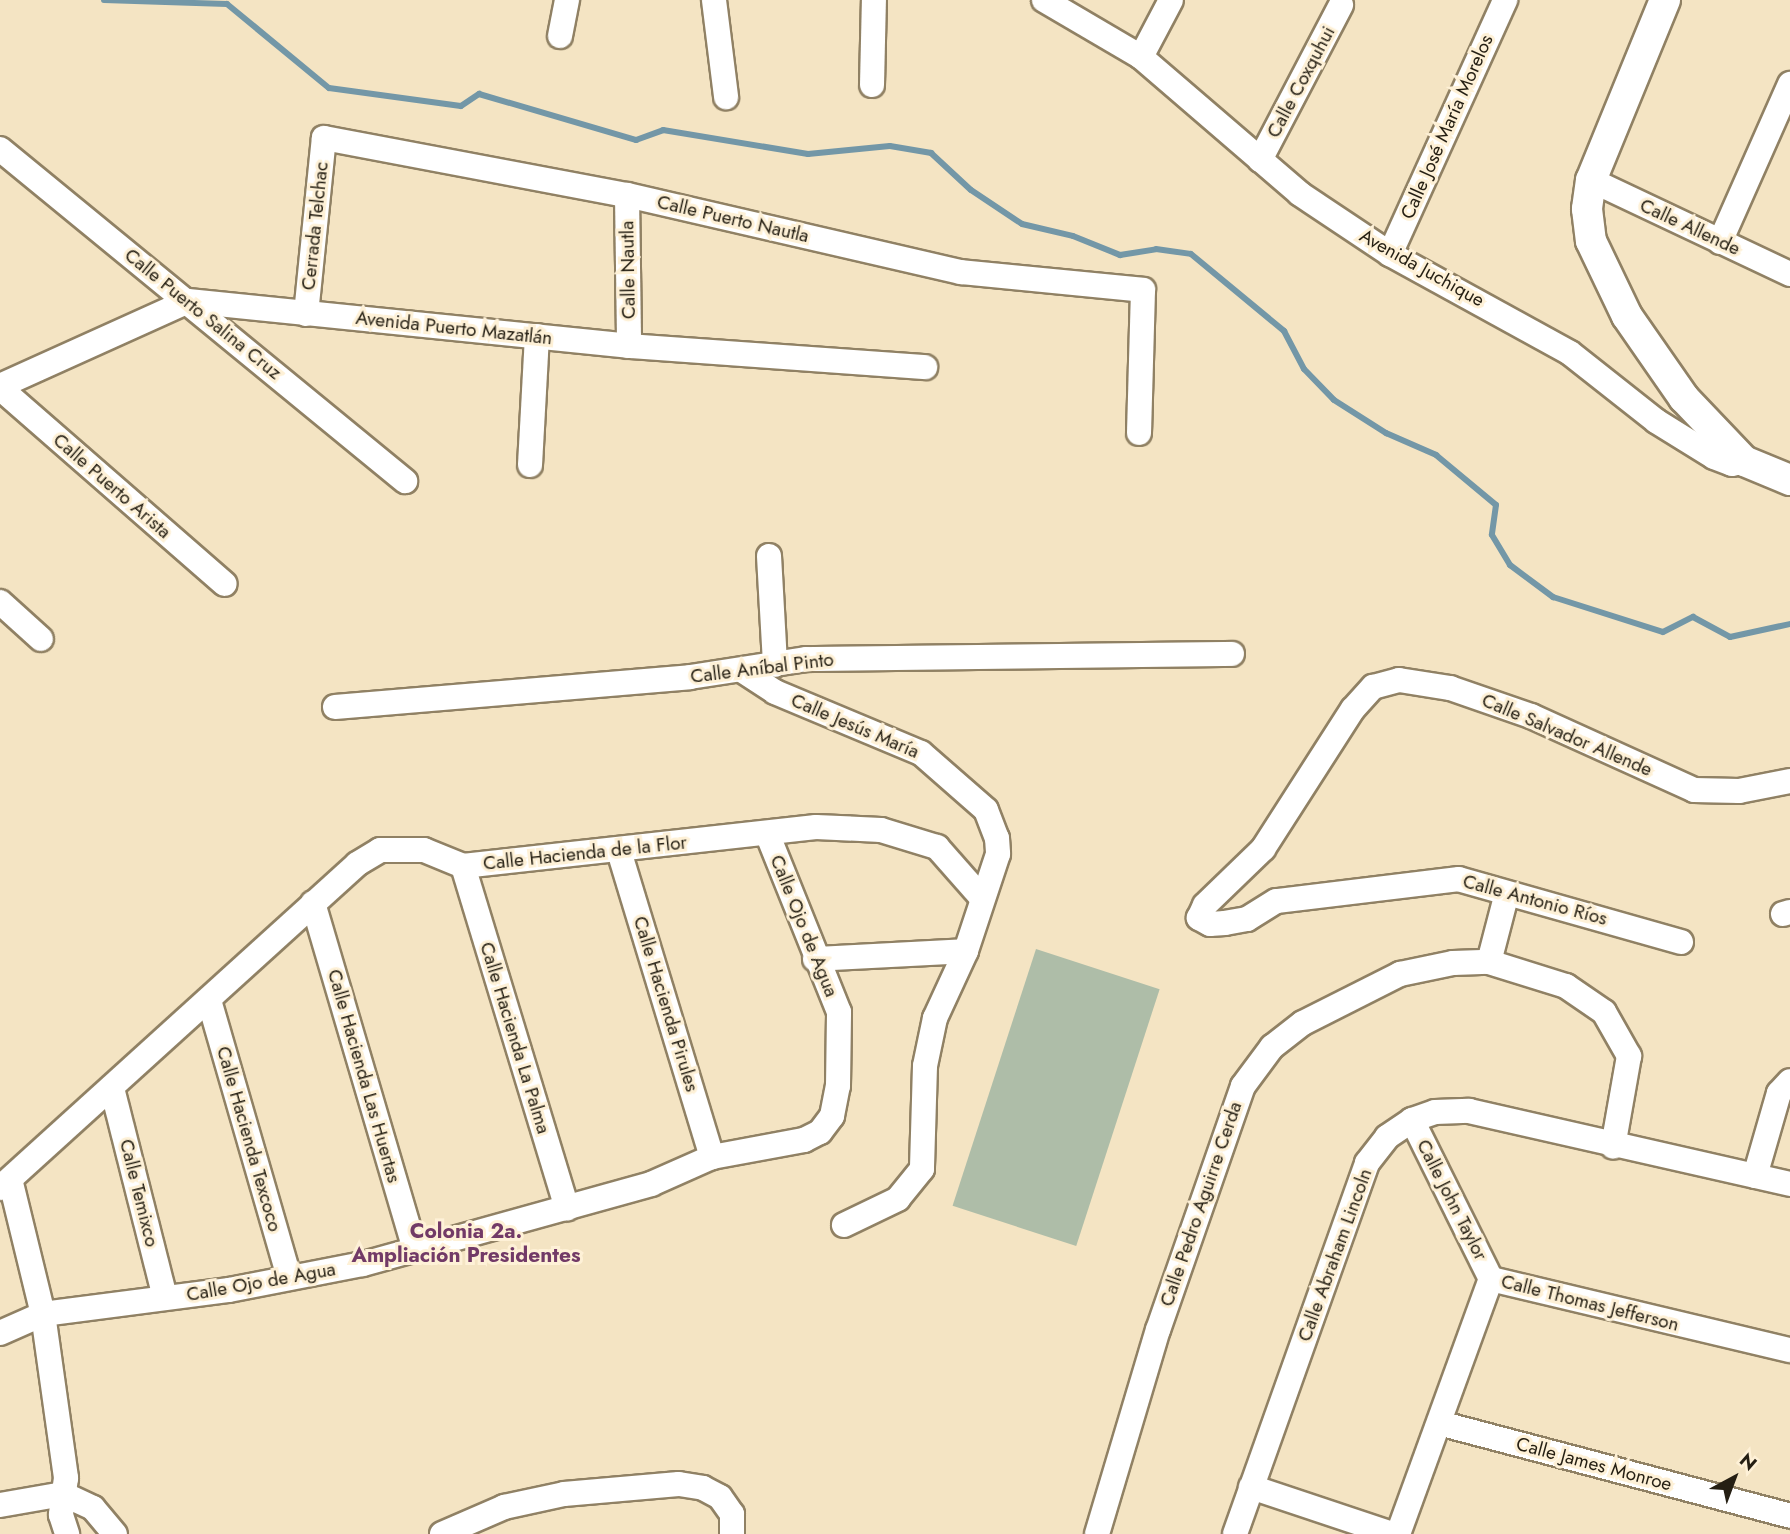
<!DOCTYPE html>
<html>
<head>
<meta charset="utf-8">
<style>
	body { margin:0 }
	#map { position:relative; width:1790px; height:1534px; overflow:hidden; background:#f4e4c3; font-family:Jost,sans-serif }
	div>[style] { position:absolute }
	.green>* { inset:0; background:#aebda8; transform-origin:0 0 }
	.stream>* { height:6px; margin:-3px; padding:0 3px; transform-origin:3px; border-radius:3px; background:#7397a7 }
	.roads { filter:drop-shadow(2px 0 #908164) drop-shadow(-2px 0 #908164) drop-shadow(0 2px #908164) drop-shadow(0 -2px #908164) }
	.minor>* { height:24px; margin:-12px; padding:0 12px; transform-origin:12px; border-radius:12px; background:#fff }
	.tertiary>* { height:30px; margin:-15px; padding:0 15px; transform-origin:15px; border-radius:15px; background:#fff }
	span { translate:-50% -50%; white-space:nowrap; text-align:center; line-height:1.15; -webkit-text-stroke:6px #fef1d7; paint-order:stroke }
	.street-label { font-size:19px; color:#251f13 }
	.neighbourhood-label { font-size:21px; color:#723a67; font-weight:700 }
	.north { position:absolute; left:1699px; top:1443px; width:70px; height:70px; -webkit-text-stroke:5px #fef1d7; paint-order:stroke; rotate:41deg; font-size:19px; font-weight:700; line-height:28px; text-align:center; color:#251f13 }
	.north::after { content:''; display:block; margin:auto; width:24px; height:32px; background:#251f13; clip-path:polygon(50% 0,100% 100%,50% 72%,0 100%) }
</style>
</head>
<body>
<div id="map">
	<div class="green">
		<i style="left:1036px;top:949px;width:130px;height:270px;rotate:18deg"></i>
	</div>
	<div class="stream">
		<i style="left:104px;top:0;width:123px;rotate:1.9deg"></i>
		<i style="left:227px;top:4px;width:132px;rotate:39.5deg"></i>
		<i style="left:329px;top:88px;width:133px;rotate:7.8deg"></i>
		<i style="left:461px;top:106px;width:22px;rotate:-34deg"></i>
		<i style="left:479px;top:94px;width:164px;rotate:16.3deg"></i>
		<i style="left:636px;top:140px;width:29px;rotate:-20deg"></i>
		<i style="left:663px;top:130px;width:147px;rotate:9.4deg"></i>
		<i style="left:808px;top:154px;width:82px;rotate:-5.6deg"></i>
		<i style="left:890px;top:146px;width:42px;rotate:9.7deg"></i>
		<i style="left:931px;top:153px;width:54px;rotate:42.8deg"></i>
		<i style="left:971px;top:190px;width:61px;rotate:33.7deg"></i>
		<i style="left:1022px;top:224px;width:52px;rotate:13.2deg"></i>
		<i style="left:1073px;top:236px;width:51px;rotate:22deg"></i>
		<i style="left:1120px;top:255px;width:36px;rotate:-9deg"></i>
		<i style="left:1156px;top:249px;width:35px;rotate:8deg"></i>
		<i style="left:1191px;top:254px;width:121px;rotate:39.6deg"></i>
		<i style="left:1284px;top:331px;width:43px;rotate:62.2deg"></i>
		<i style="left:1304px;top:369px;width:43px;rotate:45.9deg"></i>
		<i style="left:1334px;top:400px;width:62px;rotate:32.4deg"></i>
		<i style="left:1386px;top:433px;width:55px;rotate:23.7deg"></i>
		<i style="left:1436px;top:455px;width:78px;rotate:39.8deg"></i>
		<i style="left:1496px;top:505px;width:30px;rotate:98deg"></i>
		<i style="left:1492px;top:535px;width:35px;rotate:59deg"></i>
		<i style="left:1510px;top:565px;width:54px;rotate:36.7deg"></i>
		<i style="left:1553px;top:597px;width:115px;rotate:17.7deg"></i>
		<i style="left:1663px;top:632px;width:34px;rotate:-27deg"></i>
		<i style="left:1693px;top:617px;width:42px;rotate:28.4deg"></i>
		<i style="left:1730px;top:637px;width:61px;rotate:-12.2deg"></i>
	</div>
	<div class="roads">
		<div class="minor">
			<i style="left:714px;top:0;width:98px;rotate:82.9deg"></i>
			<i style="left:1044px;top:0;width:113px;rotate:30.4deg"></i>
			<i style="left:1141px;top:57px;width:210px;rotate:40.7deg"></i>
			<i style="left:1300px;top:194px;width:108px;rotate:33.7deg"></i>
			<i style="left:1390px;top:254px;width:205px;rotate:28.8deg"></i>
			<i style="left:1570px;top:353px;width:110px;rotate:38.3deg"></i>
			<i style="left:1656px;top:421px;width:68px;rotate:31.8deg"></i>
			<i style="left:1714px;top:457px;width:19px;rotate:21deg"></i>
			<i style="left:1732px;top:464px;width:12px;rotate:-14deg"></i>
			<i style="left:560px;top:36px;width:37px;rotate:-79deg"></i>
			<i style="left:1141px;top:57px;width:64px;rotate:-62.2deg"></i>
			<i style="left:872px;top:85px;width:85px;rotate:-88.7deg"></i>
			<i style="left:0;top:149px;width:524px;rotate:39.34deg"></i>
			<i style="left:1260px;top:160px;width:175px;rotate:-62.4deg"></i>
			<i style="left:1591px;top:180px;width:220px;rotate:25.3deg"></i>
			<i style="left:627px;top:195px;width:151px;rotate:89.2deg"></i>
			<i style="left:1720px;top:242px;width:173px;rotate:-66.1deg"></i>
			<i style="left:1390px;top:254px;width:279px;rotate:-65.6deg"></i>
			<i style="left:306px;top:314px;width:177px;rotate:-84.2deg"></i>
			<i style="left:324px;top:138px;width:308px;rotate:10.7deg"></i>
			<i style="left:627px;top:195px;width:343px;rotate:13deg"></i>
			<i style="left:961px;top:272px;width:183px;rotate:5.6deg"></i>
			<i style="left:1143px;top:290px;width:143px;rotate:91.6deg"></i>
			<i style="left:0;top:386px;width:206px;rotate:-24.3deg"></i>
			<i style="left:188px;top:301px;width:443px;rotate:5.8deg"></i>
			<i style="left:629px;top:346px;width:297px;rotate:4.1deg"></i>
			<i style="left:0;top:388px;width:298px;rotate:41.1deg"></i>
			<i style="left:530px;top:465px;width:129px;rotate:-86.9deg"></i>
			<i style="left:769px;top:556px;width:109px;rotate:86.8deg"></i>
			<i style="left:0;top:602px;width:55px;rotate:42.1deg"></i>
			<i style="left:743px;top:671px;width:38px;rotate:33deg"></i>
			<i style="left:775px;top:692px;width:158px;rotate:22.7deg"></i>
			<i style="left:921px;top:753px;width:86px;rotate:41.2deg"></i>
			<i style="left:986px;top:810px;width:30px;rotate:69deg"></i>
			<i style="left:997px;top:838px;width:16px;rotate:86deg"></i>
			<i style="left:998px;top:854px;width:102px;rotate:108.3deg"></i>
			<i style="left:966px;top:951px;width:74px;rotate:114.8deg"></i>
			<i style="left:935px;top:1018px;width:49px;rotate:101.8deg"></i>
			<i style="left:925px;top:1066px;width:103px;rotate:91.7deg"></i>
			<i style="left:922px;top:1169px;width:38px;rotate:129deg"></i>
			<i style="left:898px;top:1199px;width:60px;rotate:154.3deg"></i>
			<i style="left:335px;top:707px;width:356px;rotate:-4.8deg"></i>
			<i style="left:690px;top:677px;width:117px;rotate:-8.8deg"></i>
			<i style="left:806px;top:659px;width:426px;rotate:-0.7deg"></i>
			<i style="left:619px;top:851px;width:320px;rotate:73.1deg"></i>
			<i style="left:463px;top:866px;width:358px;rotate:73.1deg"></i>
			<i style="left:313px;top:903px;width:361px;rotate:73.6deg"></i>
			<i style="left:1783px;top:914px;width:7px;rotate:-16deg"></i>
			<i style="left:1681px;top:942px;width:231px;rotate:-164.2deg"></i>
			<i style="left:1459px;top:879px;width:184px;rotate:173.1deg"></i>
			<i style="left:1276px;top:901px;width:34px;rotate:148deg"></i>
			<i style="left:1247px;top:919px;width:22px;rotate:170deg"></i>
			<i style="left:1225px;top:923px;width:15px;rotate:176deg"></i>
			<i style="left:1210px;top:924px;width:13px;rotate:-151deg"></i>
			<i style="left:1199px;top:918px;width:14px;rotate:-65deg"></i>
			<i style="left:1205px;top:905px;width:81px;rotate:-44deg"></i>
			<i style="left:1263px;top:849px;width:166px;rotate:-57.3deg"></i>
			<i style="left:1353px;top:709px;width:30px;rotate:-48deg"></i>
			<i style="left:1373px;top:687px;width:27px;rotate:-15deg"></i>
			<i style="left:1399px;top:680px;width:52px;rotate:8.9deg"></i>
			<i style="left:1450px;top:688px;width:86px;rotate:19.1deg"></i>
			<i style="left:1531px;top:716px;width:179px;rotate:24.4deg"></i>
			<i style="left:1694px;top:790px;width:45px;rotate:1.3deg"></i>
			<i style="left:1739px;top:791px;width:52px;rotate:-11.1deg"></i>
			<i style="left:815px;top:959px;width:151px;rotate:-3deg"></i>
			<i style="left:1489px;top:962px;width:71px;rotate:-75.4deg"></i>
			<i style="left:209px;top:1000px;width:289px;rotate:73.9deg"></i>
			<i style="left:112px;top:1088px;width:216px;rotate:75.8deg"></i>
			<i style="left:1412px;top:1120px;width:178px;rotate:63.6deg"></i>
			<i style="left:1755px;top:1176px;width:86px;rotate:-73.9deg"></i>
			<i style="left:1779px;top:1093px;width:16px;rotate:-47deg"></i>
			<i style="left:11px;top:1183px;width:135px;rotate:76.3deg"></i>
			<i style="left:43px;top:1314px;width:166px;rotate:82deg"></i>
			<i style="left:66px;top:1478px;width:37px;rotate:98deg"></i>
			<i style="left:61px;top:1515px;width:20px;rotate:72deg"></i>
			<i style="left:0;top:1188px;width:482px;rotate:-42.2deg"></i>
			<i style="left:357px;top:864px;width:27px;rotate:-31deg"></i>
			<i style="left:380px;top:850px;width:44px"></i>
			<i style="left:424px;top:850px;width:42px;rotate:22.3deg"></i>
			<i style="left:463px;top:866px;width:355px;rotate:-6.3deg"></i>
			<i style="left:816px;top:827px;width:65px;rotate:2.6deg"></i>
			<i style="left:881px;top:830px;width:59px;rotate:16.9deg"></i>
			<i style="left:937px;top:847px;width:68px;rotate:48.6deg"></i>
			<i style="left:1491px;top:1279px;width:307px;rotate:13.4deg"></i>
			<i style="left:0;top:1333px;width:47px;rotate:-23.8deg"></i>
			<i style="left:43px;top:1314px;width:188px;rotate:-7.4deg"></i>
			<i style="left:229px;top:1290px;width:136px;rotate:-11deg"></i>
			<i style="left:363px;top:1264px;width:299px;rotate:-15.5deg"></i>
			<i style="left:651px;top:1184px;width:67px;rotate:-23.9deg"></i>
			<i style="left:712px;top:1157px;width:94px;rotate:-10.5deg"></i>
			<i style="left:804px;top:1140px;width:18px;rotate:-27deg"></i>
			<i style="left:820px;top:1132px;width:20px;rotate:-53deg"></i>
			<i style="left:832px;top:1116px;width:31px;rotate:-79deg"></i>
			<i style="left:838px;top:1086px;width:74px;rotate:-89.2deg"></i>
			<i style="left:839px;top:1012px;width:193px;rotate:-111.9deg"></i>
			<i style="left:1439px;top:1423px;width:363px;rotate:14.8deg"></i>
			<i style="left:1251px;top:1487px;width:149px;rotate:18.4deg"></i>
			<i style="left:0;top:1505px;width:64px;rotate:-9.9deg"></i>
			<i style="left:63px;top:1494px;width:33px;rotate:25deg"></i>
			<i style="left:93px;top:1508px;width:34px;rotate:50deg"></i>
			<i style="left:442px;top:1534px;width:68px;rotate:-23.5deg"></i>
			<i style="left:504px;top:1507px;width:61px;rotate:-12.2deg"></i>
			<i style="left:564px;top:1494px;width:115px;rotate:-5deg"></i>
			<i style="left:679px;top:1484px;width:24px;rotate:9deg"></i>
			<i style="left:703px;top:1488px;width:19px;rotate:28deg"></i>
			<i style="left:720px;top:1497px;width:21px;rotate:55deg"></i>
			<i style="left:732px;top:1514px;width:20px;rotate:90deg"></i>
			<i style="left:1097px;top:1534px;width:213px;rotate:-73.4deg"></i>
			<i style="left:1158px;top:1330px;width:258px;rotate:-70.8deg"></i>
			<i style="left:1243px;top:1086px;width:49px;rotate:-53.4deg"></i>
			<i style="left:1272px;top:1047px;width:39px;rotate:-38deg"></i>
			<i style="left:1303px;top:1023px;width:109px;rotate:-26.8deg"></i>
			<i style="left:1400px;top:974px;width:54px;rotate:-11.7deg"></i>
			<i style="left:1453px;top:963px;width:36px;rotate:-2deg"></i>
			<i style="left:1489px;top:962px;width:81px;rotate:17.3deg"></i>
			<i style="left:1566px;top:986px;width:46px;rotate:34.4deg"></i>
			<i style="left:1604px;top:1012px;width:51px;rotate:60.4deg"></i>
			<i style="left:1629px;top:1056px;width:92px;rotate:100deg"></i>
			<i style="left:1235px;top:1534px;width:394px;rotate:-70.4deg"></i>
			<i style="left:1367px;top:1163px;width:33px;rotate:-52deg"></i>
			<i style="left:1387px;top:1137px;width:30px;rotate:-34deg"></i>
			<i style="left:1412px;top:1120px;width:24px;rotate:-19deg"></i>
			<i style="left:1435px;top:1112px;width:34px;rotate:-2deg"></i>
			<i style="left:1469px;top:1111px;width:329px;rotate:12.8deg"></i>
			<i style="left:1398px;top:1534px;width:271px;rotate:-70deg"></i>
		</div>
		<div class="tertiary">
			<i style="left:1665px;top:0;width:195px;rotate:112.3deg"></i>
			<i style="left:1591px;top:180px;width:29px;rotate:98deg"></i>
			<i style="left:1587px;top:209px;width:32px;rotate:83deg"></i>
			<i style="left:1591px;top:241px;width:83px;rotate:64.4deg"></i>
			<i style="left:1627px;top:316px;width:100px;rotate:55.2deg"></i>
			<i style="left:1684px;top:398px;width:87px;rotate:46.4deg"></i>
			<i style="left:1744px;top:461px;width:50px;rotate:22.4deg"></i>
		</div>
	</div>
	<div class="street-label">
		<span style="left:1301px;top:82px;rotate:-62deg">Calle Coxquhui</span>
		<span style="left:1447px;top:127px;rotate:-66deg">Calle José María Morelos</span>
		<span style="left:733px;top:219px;rotate:13deg">Calle Puerto Nautla</span>
		<span style="left:315px;top:226px;rotate:-84deg">Cerrada Telchac</span>
		<span style="left:1690px;top:227px;rotate:25deg">Calle Allende</span>
		<span style="left:1422px;top:268px;rotate:29deg">Avenida Juchique</span>
		<span style="left:628px;top:270px;rotate:-91deg">Calle Nautla</span>
		<span style="left:203px;top:314px;rotate:39deg">Calle Puerto Salina Cruz</span>
		<span style="left:454px;top:328px;rotate:6deg">Avenida Puerto Mazatlán</span>
		<span style="left:112px;top:486px;rotate:41deg">Calle Puerto Arista</span>
		<span style="left:762px;top:668px;rotate:-7deg">Calle Aníbal Pinto</span>
		<span style="left:855px;top:726px;rotate:23deg">Calle Jesús María</span>
		<span style="left:1567px;top:735px;rotate:23deg">Calle Salvador Allende</span>
		<span style="left:585px;top:853px;rotate:-6deg">Calle Hacienda de la Flor</span>
		<span style="left:1535px;top:900px;rotate:15deg">Calle Antonio Ríos</span>
		<span style="left:804px;top:926px;rotate:68deg">Calle Ojo de Agua</span>
		<span style="left:666px;top:1004px;rotate:73deg">Calle Hacienda Pirules</span>
		<span style="left:515px;top:1038px;rotate:73deg">Calle Hacienda La Palma</span>
		<span style="left:364px;top:1076px;rotate:74deg">Calle Hacienda Las Huertas</span>
		<span style="left:249px;top:1139px;rotate:74deg">Calle Hacienda Texcoco</span>
		<span style="left:139px;top:1193px;rotate:76deg">Calle Temixco</span>
		<span style="left:1452px;top:1200px;rotate:63deg">Calle John Taylor</span>
		<span style="left:1201px;top:1204px;rotate:-71deg">Calle Pedro Aguirre Cerda</span>
		<span style="left:1335px;top:1255px;rotate:-70deg">Calle Abraham Lincoln</span>
		<span style="left:261px;top:1282px;rotate:-10deg">Calle Ojo de Agua</span>
		<span style="left:1590px;top:1303px;rotate:14deg">Calle Thomas Jefferson</span>
		<span style="left:1594px;top:1464px;rotate:15deg">Calle James Monroe</span>
	</div>
	<div class="neighbourhood-label">
		<span style="left:466px;top:1243px">Colonia 2a.<br>Ampliación Presidentes</span>
	</div>
	<div class="north">N</div>
</div>
</body>
</html>
